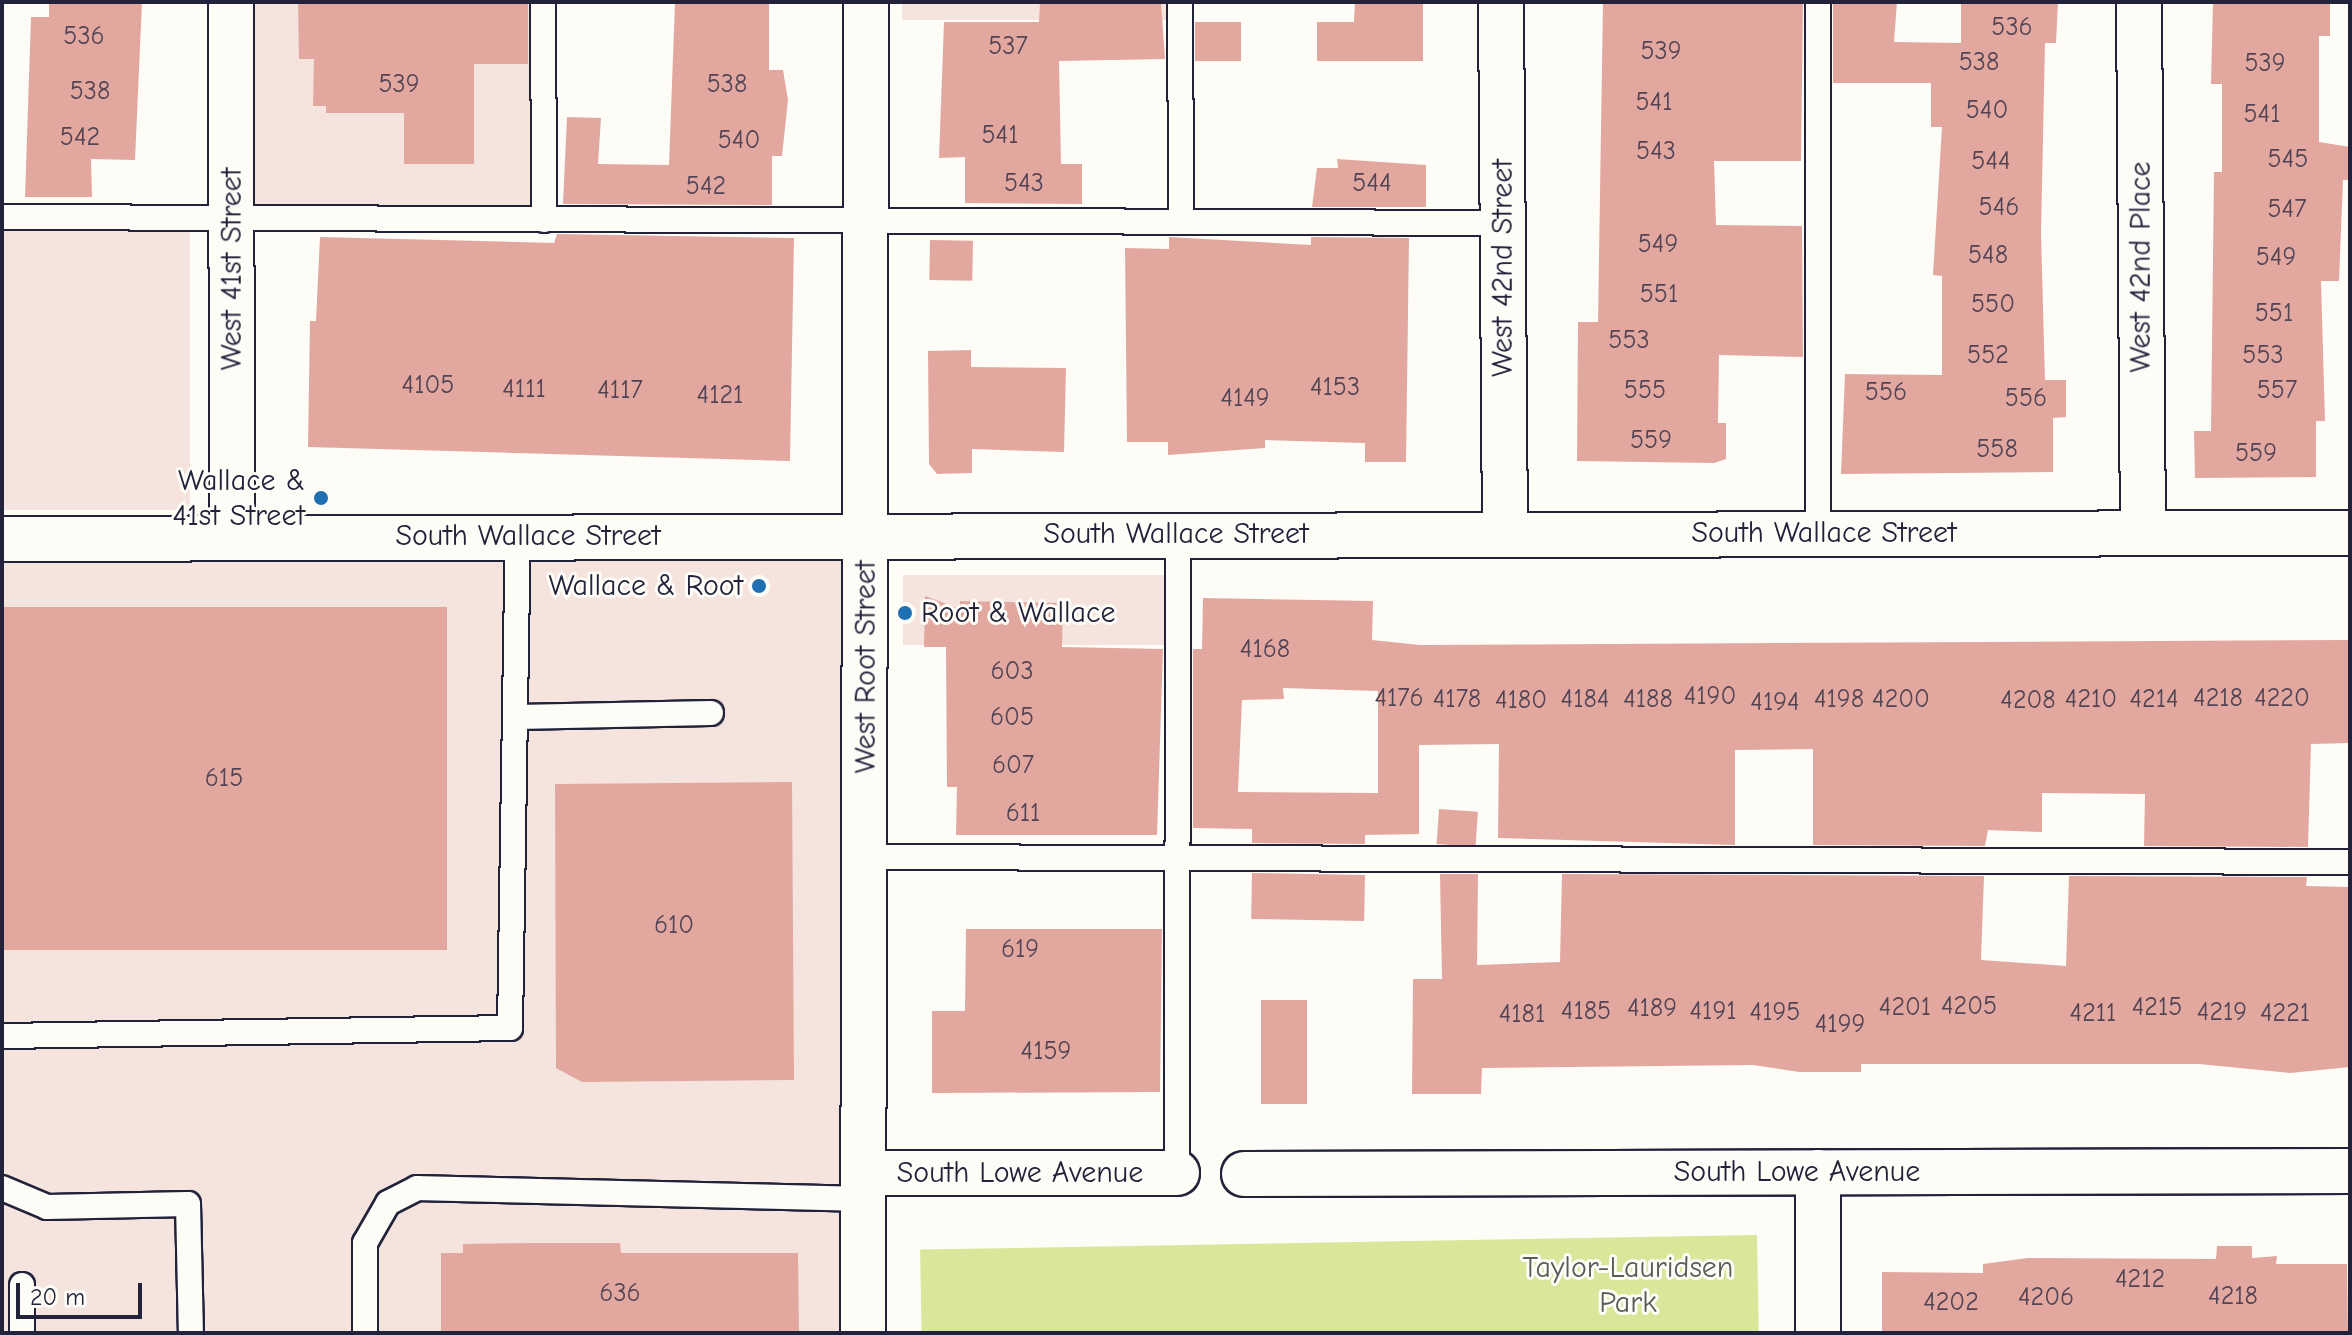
<!DOCTYPE html>
<html>
<head>
<meta charset="utf-8">
<style>
	body { margin:0 }
	#map { position:relative; width:2352px; height:1335px; overflow:hidden; background:#fdfcf7; font-family:"Comic Neue",sans-serif }
	div>[style] { position:absolute }
	.built>* { inset:0; background:#f5e3dd; transform-origin:0 0 }
	.green>* { inset:0; background:#d8e79a; transform-origin:0 0 }
	.building>* { inset:0; background:#e2a8a0; transform-origin:0 0 }
	.roads { filter:drop-shadow(2px 0 #22223b) drop-shadow(-2px 0 #22223b) drop-shadow(0 2px #22223b) drop-shadow(0 -2px #22223b) }
	.lane>* { height:24px; margin:-12px; padding:0 12px; transform-origin:12px; border-radius:12px; background:#fdfcf7 }
	.street>* { height:44px; margin:-22px; padding:0 22px; transform-origin:22px; border-radius:22px; background:#fdfcf7 }
	.secondary>* { height:44px; margin:-22px; padding:0 22px; transform-origin:22px; border-radius:22px; background:#fdfcf7 }
	.dots>* { width:22px; height:22px; translate:-50% -50%; box-sizing:border-box; border:4px solid #fdfcf7; border-radius:50% }
	span { translate:-50% -50%; white-space:nowrap; text-align:center; line-height:1.15; -webkit-text-stroke:6px #fdfcf7; paint-order:stroke }
	.number-label { font-size:26px; color:#524454 }
	.number-label span { -webkit-text-stroke-width:0 }
	.street-label { font-size:30px; color:#22223b }
	.poi-label { font-size:30px; color:#22223b }
	.right { translate:-100% -50%; text-align:right }
	.left { translate:0 -50%; text-align:left }
	.park-label { font-size:30px; color:#595d58 }
	.frame { position:absolute; inset:0; border:4px solid #22223b; pointer-events:none }
	.scale { position:absolute; left:16px; top:1283px; width:126px; height:36px; box-sizing:border-box; border:4px solid #22223b; border-top:0; padding-left:10px; font-size:24px; line-height:28px; white-space:nowrap; color:#22223b; -webkit-text-stroke:6px #fdfcf7; paint-order:stroke }
</style>
</head>
<body>
<div id="map">
	<div class="built">
		<i style="left:253px;top:2px;width:290px;height:216px"></i>
		<i style="left:902px;top:2px;width:278px;height:18px"></i>
		<i style="left:2px;top:217px;width:188px;height:293px"></i>
		<i style="left:2px;top:525px;width:866px;height:808px;rotate:1deg"></i>
		<i style="left:903px;top:575px;width:275px;height:70px"></i>
	</div>
	<div class="green">
		<i style="left:1757px;top:1235px;width:98px;height:837px;rotate:89deg"></i>
	</div>
	<div class="building">
		<i style="clip-path:polygon(49px 2px,142px 2px,135px 160px,91px 159px,92px 197px,25px 197px,31px 17px,49px 17px)"></i>
		<i style="clip-path:polygon(298px 2px,528px 2px,528px 64px,474px 64px,474px 164px,404px 164px,404px 113px,326px 113px,326px 106px,313px 106px,314px 59px,299px 59px)"></i>
		<i style="clip-path:polygon(675px 2px,769px 2px,769px 70px,783px 70px,788px 100px,782px 156px,772px 156px,772px 205px,563px 204px,567px 117px,601px 118px,598px 164px,669px 165px)"></i>
		<i style="clip-path:polygon(1040px 2px,1161px 2px,1165px 59px,1059px 61px,1061px 164px,1082px 164px,1082px 204px,965px 203px,965px 157px,939px 158px,944px 22px,1039px 22px)"></i>
		<i style="clip-path:polygon(1355px 2px,1423px 2px,1423px 61px,1317px 61px,1317px 22px,1354px 22px)"></i>
		<i style="clip-path:polygon(1603px 2px,1803px 2px,1801px 161px,1714px 161px,1716px 225px,1802px 226px,1803px 357px,1719px 355px,1718px 423px,1726px 423px,1726px 459px,1714px 463px,1577px 461px,1578px 322px,1598px 322px)"></i>
		<i style="clip-path:polygon(1833px 2px,1897px 2px,1894px 42px,1961px 43px,1961px 2px,2058px 2px,2056px 43px,2045px 43px,2041px 233px,2045px 380px,2066px 380px,2066px 417px,2053px 418px,2053px 472px,1841px 474px,1845px 374px,1942px 375px,1942px 276px,1933px 275px,1942px 127px,1931px 127px,1931px 83px,1833px 83px)"></i>
		<i style="clip-path:polygon(2213px 2px,2330px 2px,2330px 36px,2319px 36px,2319px 142px,2350px 147px,2350px 180px,2343px 180px,2339px 281px,2321px 281px,2325px 421px,2316px 421px,2316px 477px,2195px 478px,2194px 431px,2211px 431px,2214px 172px,2222px 172px,2222px 84px,2211px 84px)"></i>
		<i style="left:1195px;top:22px;width:46px;height:39px"></i>
		<i style="clip-path:polygon(1337px 159px,1426px 165px,1426px 207px,1312px 207px,1317px 168px,1338px 168px)"></i>
		<i style="clip-path:polygon(557px 234px,794px 238px,790px 461px,308px 447px,310px 321px,316px 321px,320px 237px,554px 243px)"></i>
		<i style="clip-path:polygon(1169px 237px,1311px 245px,1311px 237px,1409px 238px,1406px 462px,1365px 462px,1365px 443px,1265px 440px,1265px 448px,1168px 455px,1168px 442px,1127px 442px,1125px 248px,1169px 249px)"></i>
		<i style="left:930px;top:240px;width:43px;height:40px;rotate:1deg"></i>
		<i style="clip-path:polygon(971px 350px,971px 367px,1066px 368px,1064px 452px,972px 449px,972px 473px,937px 474px,929px 464px,928px 351px)"></i>
		<i style="clip-path:polygon(925px 596px,960px 609px,960px 601px,1063px 603px,1062px 647px,1163px 649px,1157px 835px,956px 835px,957px 787px,947px 787px,946px 647px,924px 647px)"></i>
		<i style="clip-path:polygon(evenodd,1203px 598px,1373px 601px,1372px 640px,1420px 645px,2350px 640px,2350px 743px,2311px 744px,2308px 847px,2144px 846px,2145px 794px,2042px 793px,2042px 832px,1988px 830px,1985px 846px,1813px 845px,1813px 749px,1735px 750px,1735px 845px,1498px 838px,1499px 744px,1419px 745px,1419px 834px,1365px 835px,1365px 844px,1252px 843px,1252px 829px,1193px 828px,1193px 649px,1202px 649px,1203px 598px,1283px 688px,1378px 691px,1378px 793px,1238px 792px,1242px 700px,1284px 699px,1283px 688px)"></i>
		<i style="left:447px;top:607px;width:343px;height:445px;rotate:90deg"></i>
		<i style="clip-path:polygon(792px 782px,794px 1080px,582px 1082px,556px 1068px,555px 784px)"></i>
		<i style="left:1439px;top:809px;width:39px;height:35px;rotate:4deg"></i>
		<i style="left:1252px;top:873px;width:113px;height:46px;rotate:1deg"></i>
		<i style="clip-path:polygon(1440px 874px,1478px 874px,1477px 965px,1560px 962px,1562px 874px,1984px 876px,1981px 960px,2066px 966px,2069px 876px,2307px 877px,2306px 886px,2350px 887px,2350px 1067px,2290px 1073px,2199px 1064px,1861px 1064px,1861px 1072px,1799px 1072px,1753px 1065px,1482px 1068px,1481px 1094px,1412px 1094px,1413px 979px,1442px 979px)"></i>
		<i style="clip-path:polygon(966px 929px,1162px 929px,1160px 1092px,932px 1093px,932px 1011px,965px 1011px)"></i>
		<i style="left:1261px;top:1000px;width:46px;height:104px"></i>
		<i style="clip-path:polygon(533px 1243px,620px 1243px,621px 1253px,798px 1253px,799px 1333px,441px 1333px,441px 1253px,463px 1253px,463px 1244px)"></i>
		<i style="clip-path:polygon(2217px 1246px,2252px 1246px,2252px 1258px,2277px 1256px,2276px 1264px,2347px 1264px,2348px 1333px,1882px 1333px,1882px 1272px,1983px 1273px,1983px 1264px,2028px 1258px,2216px 1259px)"></i>
	</div>
	<div class="roads">
		<div class="lane">
			<i style="left:543px;top:2px;width:218px;rotate:89.7deg"></i>
			<i style="left:1180px;top:2px;width:220px;rotate:89.7deg"></i>
			<i style="left:2px;top:217px;width:1501px;rotate:0.23deg"></i>
			<i style="left:1818px;top:534px;width:532px;rotate:-90deg"></i>
			<i style="left:517px;top:717px;width:194px;rotate:-1.2deg"></i>
			<i style="left:865px;top:857px;width:1485px;rotate:0.19deg"></i>
			<i style="left:2px;top:1036px;width:508px;rotate:-0.9deg"></i>
			<i style="left:510px;top:1028px;width:492px;rotate:-89.1deg"></i>
			<i style="left:1177px;top:1173px;width:639px;rotate:-89.91deg"></i>
			<i style="left:2px;top:1188px;width:49px;rotate:22.9deg"></i>
			<i style="left:47px;top:1207px;width:141px;rotate:-1.2deg"></i>
			<i style="left:188px;top:1204px;width:129px;rotate:88.7deg"></i>
			<i style="left:22px;top:1333px;width:48px;rotate:-90deg"></i>
			<i style="left:365px;top:1333px;width:90px;rotate:-90deg"></i>
			<i style="left:365px;top:1243px;width:46px;rotate:-60.1deg"></i>
			<i style="left:388px;top:1203px;width:33px;rotate:-27deg"></i>
			<i style="left:417px;top:1188px;width:447px;rotate:1.4deg"></i>
		</div>
		<div class="street">
			<i style="left:231px;top:2px;width:535px;rotate:89.89deg"></i>
			<i style="left:1501px;top:2px;width:532px;rotate:89.57deg"></i>
			<i style="left:2139px;top:2px;width:531px;rotate:89.57deg"></i>
			<i style="left:864px;top:1173px;width:313px"></i>
			<i style="left:1244px;top:1174px;width:1106px;rotate:-0.16deg"></i>
			<i style="left:1818px;top:1333px;width:161px;rotate:-90deg"></i>
		</div>
		<div class="secondary">
			<i style="left:2px;top:539px;width:2348px;rotate:-0.15deg"></i>
			<i style="left:863px;top:1333px;width:1331px;rotate:-89.87deg"></i>
		</div>
	</div>
	<div class="dots">
		<i style="left:321px;top:498px;background:#1f6fb2"></i>
		<i style="left:759px;top:586px;background:#1f6fb2"></i>
		<i style="left:905px;top:613px;background:#1f6fb2"></i>
	</div>
	<div class="number-label">
		<span style="left:2012px;top:28px">536</span>
		<span style="left:84px;top:37px">536</span>
		<span style="left:1008px;top:47px">537</span>
		<span style="left:1661px;top:52px">539</span>
		<span style="left:1979px;top:63px">538</span>
		<span style="left:2265px;top:64px">539</span>
		<span style="left:399px;top:85px">539</span>
		<span style="left:727px;top:85px">538</span>
		<span style="left:90px;top:92px">538</span>
		<span style="left:1654px;top:103px">541</span>
		<span style="left:1987px;top:111px">540</span>
		<span style="left:2262px;top:115px">541</span>
		<span style="left:1000px;top:136px">541</span>
		<span style="left:80px;top:138px">542</span>
		<span style="left:739px;top:141px">540</span>
		<span style="left:1656px;top:152px">543</span>
		<span style="left:2288px;top:160px">545</span>
		<span style="left:1991px;top:162px">544</span>
		<span style="left:1024px;top:184px">543</span>
		<span style="left:1372px;top:184px">544</span>
		<span style="left:706px;top:187px">542</span>
		<span style="left:1999px;top:208px">546</span>
		<span style="left:2287px;top:210px">547</span>
		<span style="left:1658px;top:245px">549</span>
		<span style="left:1988px;top:256px">548</span>
		<span style="left:2276px;top:258px">549</span>
		<span style="left:1659px;top:295px">551</span>
		<span style="left:1993px;top:305px">550</span>
		<span style="left:2274px;top:314px">551</span>
		<span style="left:1629px;top:341px">553</span>
		<span style="left:1988px;top:356px">552</span>
		<span style="left:2263px;top:356px">553</span>
		<span style="left:428px;top:386px">4105</span>
		<span style="left:1335px;top:388px">4153</span>
		<span style="left:524px;top:390px">4111</span>
		<span style="left:620px;top:391px">4117</span>
		<span style="left:1645px;top:391px">555</span>
		<span style="left:2277px;top:391px">557</span>
		<span style="left:1886px;top:393px">556</span>
		<span style="left:720px;top:396px">4121</span>
		<span style="left:1245px;top:399px">4149</span>
		<span style="left:2026px;top:399px">556</span>
		<span style="left:1651px;top:441px">559</span>
		<span style="left:1997px;top:450px">558</span>
		<span style="left:2256px;top:454px">559</span>
		<span style="left:1265px;top:650px">4168</span>
		<span style="left:1012px;top:672px">603</span>
		<span style="left:1710px;top:697px">4190</span>
		<span style="left:1399px;top:699px">4176</span>
		<span style="left:2218px;top:699px">4218</span>
		<span style="left:2282px;top:699px">4220</span>
		<span style="left:1457px;top:700px">4178</span>
		<span style="left:1585px;top:700px">4184</span>
		<span style="left:1648px;top:700px">4188</span>
		<span style="left:1839px;top:700px">4198</span>
		<span style="left:1901px;top:700px">4200</span>
		<span style="left:2091px;top:700px">4210</span>
		<span style="left:2154px;top:700px">4214</span>
		<span style="left:1521px;top:701px">4180</span>
		<span style="left:2028px;top:701px">4208</span>
		<span style="left:1775px;top:703px">4194</span>
		<span style="left:1012px;top:718px">605</span>
		<span style="left:1013px;top:766px">607</span>
		<span style="left:224px;top:779px">615</span>
		<span style="left:1023px;top:814px">611</span>
		<span style="left:674px;top:926px">610</span>
		<span style="left:1020px;top:950px">619</span>
		<span style="left:1969px;top:1007px">4205</span>
		<span style="left:1905px;top:1008px">4201</span>
		<span style="left:2157px;top:1008px">4215</span>
		<span style="left:1652px;top:1009px">4189</span>
		<span style="left:1586px;top:1012px">4185</span>
		<span style="left:1713px;top:1012px">4191</span>
		<span style="left:1775px;top:1013px">4195</span>
		<span style="left:2222px;top:1013px">4219</span>
		<span style="left:2093px;top:1014px">4211</span>
		<span style="left:2285px;top:1014px">4221</span>
		<span style="left:1522px;top:1015px">4181</span>
		<span style="left:1840px;top:1025px">4199</span>
		<span style="left:1046px;top:1052px">4159</span>
		<span style="left:2140px;top:1280px">4212</span>
		<span style="left:620px;top:1294px">636</span>
		<span style="left:2233px;top:1297px">4218</span>
		<span style="left:2046px;top:1298px">4206</span>
		<span style="left:1951px;top:1303px">4202</span>
	</div>
	<div class="street-label">
		<span style="left:2141px;top:267px;rotate:-90deg">West 42nd Place</span>
		<span style="left:1503px;top:268px;rotate:-90deg">West 42nd Street</span>
		<span style="left:232px;top:269px;rotate:-90deg">West 41st Street</span>
		<span style="left:1824px;top:533px">South Wallace Street</span>
		<span style="left:1176px;top:534px">South Wallace Street</span>
		<span style="left:528px;top:536px">South Wallace Street</span>
		<span style="left:866px;top:667px;rotate:-90deg">West Root Street</span>
		<span style="left:1797px;top:1172px">South Lowe Avenue</span>
		<span style="left:1020px;top:1173px">South Lowe Avenue</span>
	</div>
	<div class="poi-label">
		<span class="right" style="left:305px;top:498px">Wallace &amp;<br>41st Street</span>
		<span class="right" style="left:743px;top:586px">Wallace &amp; Root</span>
		<span class="left" style="left:921px;top:613px">Root &amp; Wallace</span>
	</div>
	<div class="park-label">
		<span style="left:1628px;top:1285px">Taylor-Lauridsen<br>Park</span>
	</div>
	<div class="frame"></div>
	<div class="scale">20 m</div>
</div>
</body>
</html>
